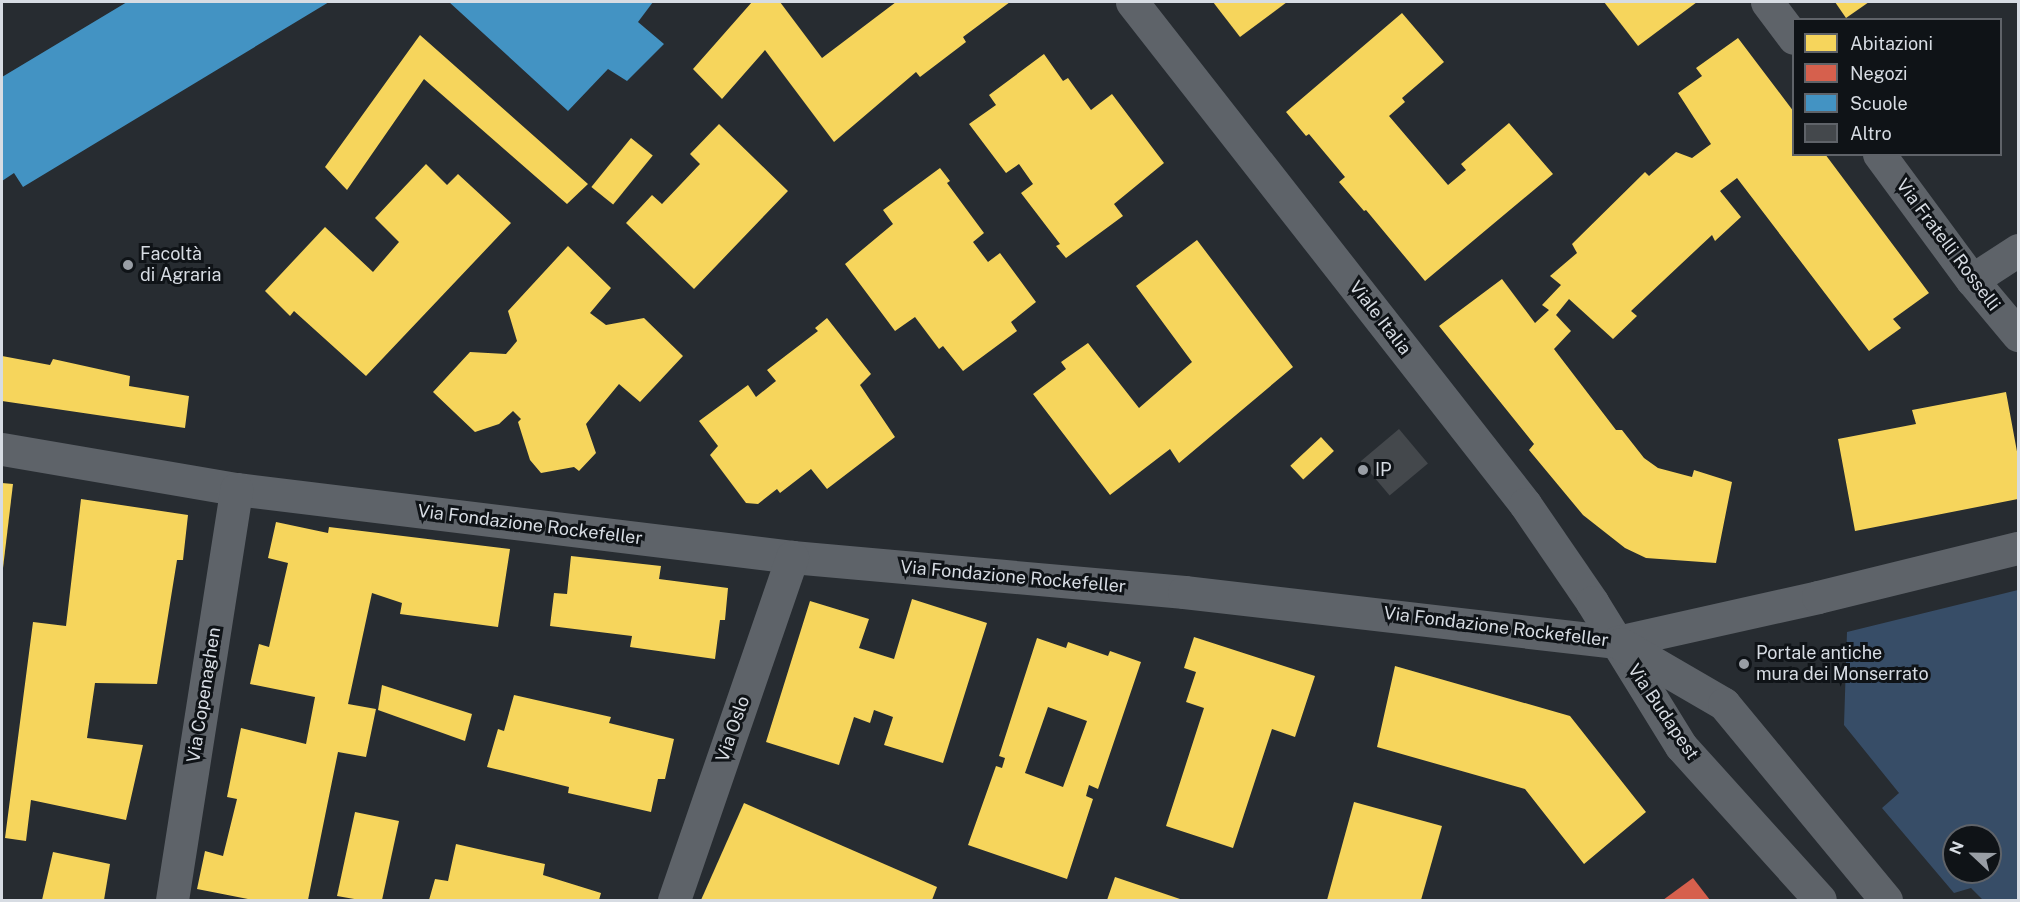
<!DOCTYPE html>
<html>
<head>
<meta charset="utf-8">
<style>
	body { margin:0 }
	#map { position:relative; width:2020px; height:902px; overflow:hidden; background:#272c31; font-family:"Public Sans",sans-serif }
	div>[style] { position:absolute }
	.green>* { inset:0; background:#374d67 }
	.homes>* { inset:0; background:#f6d55c; transform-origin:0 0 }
	.shops>* { inset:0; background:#d6604d }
	.schools>* { inset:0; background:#4393c3 }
	.building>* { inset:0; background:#44484c; transform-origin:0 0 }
	.minor>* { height:33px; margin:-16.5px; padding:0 16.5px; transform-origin:16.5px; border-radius:16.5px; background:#5e6369 }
	.tertiary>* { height:33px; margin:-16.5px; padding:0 16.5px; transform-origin:16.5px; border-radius:16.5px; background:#5e6369 }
	.dots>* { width:16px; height:16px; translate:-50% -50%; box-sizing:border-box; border:3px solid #0f1317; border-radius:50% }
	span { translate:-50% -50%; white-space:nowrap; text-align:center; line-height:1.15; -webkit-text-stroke:6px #0f1317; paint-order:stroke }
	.street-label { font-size:18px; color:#d7dce3 }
	.poi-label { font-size:18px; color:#d7dce3 }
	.left { translate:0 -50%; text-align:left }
	.frame { position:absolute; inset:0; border:3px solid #d7dce3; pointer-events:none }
	.legend { position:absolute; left:1792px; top:18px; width:210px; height:138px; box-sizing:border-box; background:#0f1317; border:2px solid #5f6369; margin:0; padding:8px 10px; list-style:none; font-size:18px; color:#d7dce3 }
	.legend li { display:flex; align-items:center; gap:12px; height:30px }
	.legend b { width:30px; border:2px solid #5f6369 }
	.north { position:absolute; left:1942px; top:824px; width:60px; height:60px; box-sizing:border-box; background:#0f1317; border:2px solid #5f6369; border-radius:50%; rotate:292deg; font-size:16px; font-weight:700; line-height:24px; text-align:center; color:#d7dce3 }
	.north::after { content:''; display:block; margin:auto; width:21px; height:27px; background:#999ea5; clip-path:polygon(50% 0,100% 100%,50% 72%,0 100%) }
</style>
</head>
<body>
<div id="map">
	<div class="green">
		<i style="clip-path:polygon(evenodd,2018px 590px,2018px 900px,1983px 900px,1971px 888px,1954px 893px,1882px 808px,1899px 793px,1844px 725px,1847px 632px,2018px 590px,1954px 836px,1990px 836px,1990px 872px,1954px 872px,1954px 836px)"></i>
	</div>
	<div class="homes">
		<i style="clip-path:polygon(752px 2px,780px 2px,822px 58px,896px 2px,1010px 2px,963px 37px,966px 42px,920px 77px,916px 72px,834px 142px,765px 50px,722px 99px,693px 69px)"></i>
		<i style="clip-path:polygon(1213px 2px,1287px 2px,1240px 37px)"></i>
		<i style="clip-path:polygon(1604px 2px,1697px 2px,1638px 46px)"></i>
		<i style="clip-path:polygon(1835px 2px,1869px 2px,1846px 18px)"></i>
		<i style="clip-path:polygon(1402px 13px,1444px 62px,1402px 98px,1405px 102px,1389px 116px,1448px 185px,1466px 170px,1461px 164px,1509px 123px,1553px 174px,1425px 281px,1366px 210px,1364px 211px,1339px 182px,1345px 177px,1309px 134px,1306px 136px,1286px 112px)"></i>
		<i style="clip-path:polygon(420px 35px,588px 184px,567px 204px,424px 79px,347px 190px,325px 167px)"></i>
		<i style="clip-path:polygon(1738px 38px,1794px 112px,1794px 154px,1825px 154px,1929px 293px,1893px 319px,1901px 328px,1869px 351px,1737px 178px,1720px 191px,1741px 217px,1715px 241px,1712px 235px,1631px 311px,1637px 316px,1613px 339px,1569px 299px,1556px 315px,1571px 331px,1554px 349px,1616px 430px,1622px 430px,1644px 458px,1658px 468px,1692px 477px,1694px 470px,1732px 482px,1716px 563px,1646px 558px,1625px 548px,1583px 515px,1529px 450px,1534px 444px,1439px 326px,1502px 279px,1535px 323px,1549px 310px,1542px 305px,1561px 285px,1550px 276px,1577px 253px,1572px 244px,1645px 172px,1649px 176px,1676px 152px,1692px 158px,1711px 144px,1678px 93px,1702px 76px,1696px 68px)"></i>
		<i style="clip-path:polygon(1044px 54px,1063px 81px,1068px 78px,1091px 110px,1112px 94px,1164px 163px,1114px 204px,1123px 216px,1066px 258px,1056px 246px,1060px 244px,1021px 193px,1033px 184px,1019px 164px,1006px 173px,969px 124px,996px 105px,989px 95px)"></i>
		<i style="clip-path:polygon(719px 124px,788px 191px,694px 289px,626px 223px,652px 195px,662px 204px,700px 164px,690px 154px)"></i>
		<i style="left:631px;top:138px;width:28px;height:63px;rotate:39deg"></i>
		<i style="clip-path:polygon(426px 164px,447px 185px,458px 174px,511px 223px,366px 376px,294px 311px,290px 316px,265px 291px,325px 227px,373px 272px,399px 242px,375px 218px)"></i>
		<i style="clip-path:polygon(940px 168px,950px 181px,947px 183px,984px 233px,973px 242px,988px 262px,1000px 253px,1036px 302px,1011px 322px,1017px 331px,963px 371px,943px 346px,939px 349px,915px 317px,895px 331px,845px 264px,893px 224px,883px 210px)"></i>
		<i style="clip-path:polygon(1197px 240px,1293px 367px,1179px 463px,1170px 449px,1110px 495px,1033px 394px,1066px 369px,1061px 362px,1088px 343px,1139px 408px,1192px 362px,1136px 286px)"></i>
		<i style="clip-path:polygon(568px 246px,611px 288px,590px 313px,606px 325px,644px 318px,683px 356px,640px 402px,619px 384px,586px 424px,596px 453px,579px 471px,574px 467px,541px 473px,530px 460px,518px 422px,521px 419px,513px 411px,499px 424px,475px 432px,433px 392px,470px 352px,506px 354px,517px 341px,508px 311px)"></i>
		<i style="clip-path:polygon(827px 318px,871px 374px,860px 385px,895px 437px,827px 489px,811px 469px,780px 493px,777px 489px,758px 504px,746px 503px,710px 455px,718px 446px,699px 421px,748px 385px,756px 397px,776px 381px,767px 370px,818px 331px,815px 328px)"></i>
		<i style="clip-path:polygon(2px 356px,50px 365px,53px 359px,130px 376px,129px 386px,189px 396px,185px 428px,2px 401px)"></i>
		<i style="clip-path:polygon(2006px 392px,2018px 457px,2018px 499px,1855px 531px,1838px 439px,1916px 424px,1912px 410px)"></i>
		<i style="left:1321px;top:437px;width:19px;height:42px;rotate:47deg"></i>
		<i style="clip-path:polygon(2px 483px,13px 484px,3px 568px,2px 568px)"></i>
		<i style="clip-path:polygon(81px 499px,188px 515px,183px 560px,177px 560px,157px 684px,95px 683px,87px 738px,143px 745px,126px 820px,31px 800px,26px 841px,5px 838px,33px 622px,66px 626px)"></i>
		<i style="clip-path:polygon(276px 522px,328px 533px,329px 527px,510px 549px,498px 627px,400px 614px,402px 603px,372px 593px,348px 704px,376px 709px,366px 757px,338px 752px,308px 900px,253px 900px,197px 889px,205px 851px,223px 856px,237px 799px,227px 797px,241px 728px,306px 744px,315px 697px,250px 684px,259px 644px,269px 647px,288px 563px,268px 558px)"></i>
		<i style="clip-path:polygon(571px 556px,661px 566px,659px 579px,728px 588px,725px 620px,720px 620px,715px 659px,630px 647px,632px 636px,550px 626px,554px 593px,567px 594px)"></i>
		<i style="clip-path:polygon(912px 599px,987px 623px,943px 763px,884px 745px,893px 717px,874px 710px,870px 723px,854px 717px,839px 765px,766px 742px,810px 601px,869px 619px,859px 648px,894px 659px)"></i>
		<i style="clip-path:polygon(1194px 637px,1315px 676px,1295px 737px,1272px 729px,1233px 848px,1166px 826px,1204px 708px,1186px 702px,1196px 672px,1184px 668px)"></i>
		<i style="clip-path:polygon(evenodd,1037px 638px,1066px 648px,1068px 642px,1108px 656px,1110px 651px,1141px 662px,1098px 789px,1089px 785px,1086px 796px,1093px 799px,1067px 879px,968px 845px,996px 766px,1002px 768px,1005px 758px,999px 756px,1037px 638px,1048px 707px,1087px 721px,1063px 787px,1025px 773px,1048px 707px)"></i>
		<i style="clip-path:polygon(1395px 666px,1570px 716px,1646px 812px,1584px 864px,1525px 789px,1377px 747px)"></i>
		<i style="clip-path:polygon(382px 685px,472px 714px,465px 741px,378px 710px)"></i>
		<i style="clip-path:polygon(514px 695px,611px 717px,609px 723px,674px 739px,665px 779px,658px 779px,651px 812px,568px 793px,569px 787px,487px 767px,498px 729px,504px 731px)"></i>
		<i style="clip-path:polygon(1354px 802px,1442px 826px,1421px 900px,1327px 900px)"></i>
		<i style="clip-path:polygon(744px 803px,937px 887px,932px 900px,701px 900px)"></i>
		<i style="clip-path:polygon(355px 812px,399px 821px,382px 900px,360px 900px,337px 896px)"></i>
		<i style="clip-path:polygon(456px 844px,545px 864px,543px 875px,601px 893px,599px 900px,429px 900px,435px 879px,448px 881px)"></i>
		<i style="clip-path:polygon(53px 852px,110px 864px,104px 900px,42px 900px)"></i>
		<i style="clip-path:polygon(1115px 877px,1183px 900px,1107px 900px)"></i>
	</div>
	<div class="shops">
		<i style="clip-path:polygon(1693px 878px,1710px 900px,1663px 900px)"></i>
	</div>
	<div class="schools">
		<i style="clip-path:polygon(127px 2px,329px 2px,23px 187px,14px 173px,2px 181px,2px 77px)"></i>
		<i style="clip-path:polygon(449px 2px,653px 2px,638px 22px,664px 44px,627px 81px,608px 69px,568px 111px)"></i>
	</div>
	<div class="building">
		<i style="left:1399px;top:429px;width:45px;height:50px;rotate:50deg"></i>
	</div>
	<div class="minor">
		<i style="left:1767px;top:2px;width:45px;rotate:53.1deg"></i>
		<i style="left:1879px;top:154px;width:157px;rotate:53.6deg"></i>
		<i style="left:1972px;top:280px;width:72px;rotate:50.1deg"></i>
		<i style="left:1972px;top:280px;width:55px;rotate:-33.1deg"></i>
		<i style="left:2px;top:449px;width:237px;rotate:9.7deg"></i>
		<i style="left:236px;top:489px;width:560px;rotate:6.97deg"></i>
		<i style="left:792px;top:557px;width:394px;rotate:5.1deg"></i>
		<i style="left:1184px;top:592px;width:436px;rotate:6.6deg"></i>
		<i style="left:172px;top:900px;width:416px;rotate:-81.1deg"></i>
		<i style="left:674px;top:900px;width:363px;rotate:-71deg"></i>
	</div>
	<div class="tertiary">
		<i style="left:1132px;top:2px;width:638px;rotate:51.94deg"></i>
		<i style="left:1525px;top:504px;width:119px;rotate:55.6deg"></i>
		<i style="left:1592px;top:602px;width:169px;rotate:58.3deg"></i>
		<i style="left:1681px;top:746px;width:207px;rotate:47.9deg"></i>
		<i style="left:1617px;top:642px;width:206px;rotate:-12.6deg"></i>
		<i style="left:1818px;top:597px;width:206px;rotate:-13.8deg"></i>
		<i style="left:1621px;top:644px;width:119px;rotate:30.2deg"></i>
		<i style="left:1724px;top:704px;width:254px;rotate:50.4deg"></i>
	</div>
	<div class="dots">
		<i style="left:128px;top:265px;background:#999ea5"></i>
		<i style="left:1363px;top:470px;background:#999ea5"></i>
		<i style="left:1744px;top:664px;background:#999ea5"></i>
	</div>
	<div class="street-label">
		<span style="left:1948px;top:245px;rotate:53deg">Via Fratelli Rosselli</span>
		<span style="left:1380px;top:318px;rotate:52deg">Viale Italia</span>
		<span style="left:530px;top:525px;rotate:7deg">Via Fondazione Rockefeller</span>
		<span style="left:1013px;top:577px;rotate:5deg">Via Fondazione Rockefeller</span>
		<span style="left:1496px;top:627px;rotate:7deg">Via Fondazione Rockefeller</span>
		<span style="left:204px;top:695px;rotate:-81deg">Via Copenaghen</span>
		<span style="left:1663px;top:712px;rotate:56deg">Via Budapest</span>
		<span style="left:733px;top:729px;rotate:-71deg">Via Oslo</span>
	</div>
	<div class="poi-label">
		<span class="left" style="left:140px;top:265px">Facoltà<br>di Agraria</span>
		<span class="left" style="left:1375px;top:470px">IP</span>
		<span class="left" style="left:1756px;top:664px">Portale antiche<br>mura dei Monserrato</span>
	</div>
	<div class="frame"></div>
	<ul class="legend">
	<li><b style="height:16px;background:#f6d55c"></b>Abitazioni</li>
	<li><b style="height:16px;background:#d6604d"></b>Negozi</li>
	<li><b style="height:16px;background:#4393c3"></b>Scuole</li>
	<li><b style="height:16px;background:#44484c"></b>Altro</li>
	</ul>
	<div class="north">N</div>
</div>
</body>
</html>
